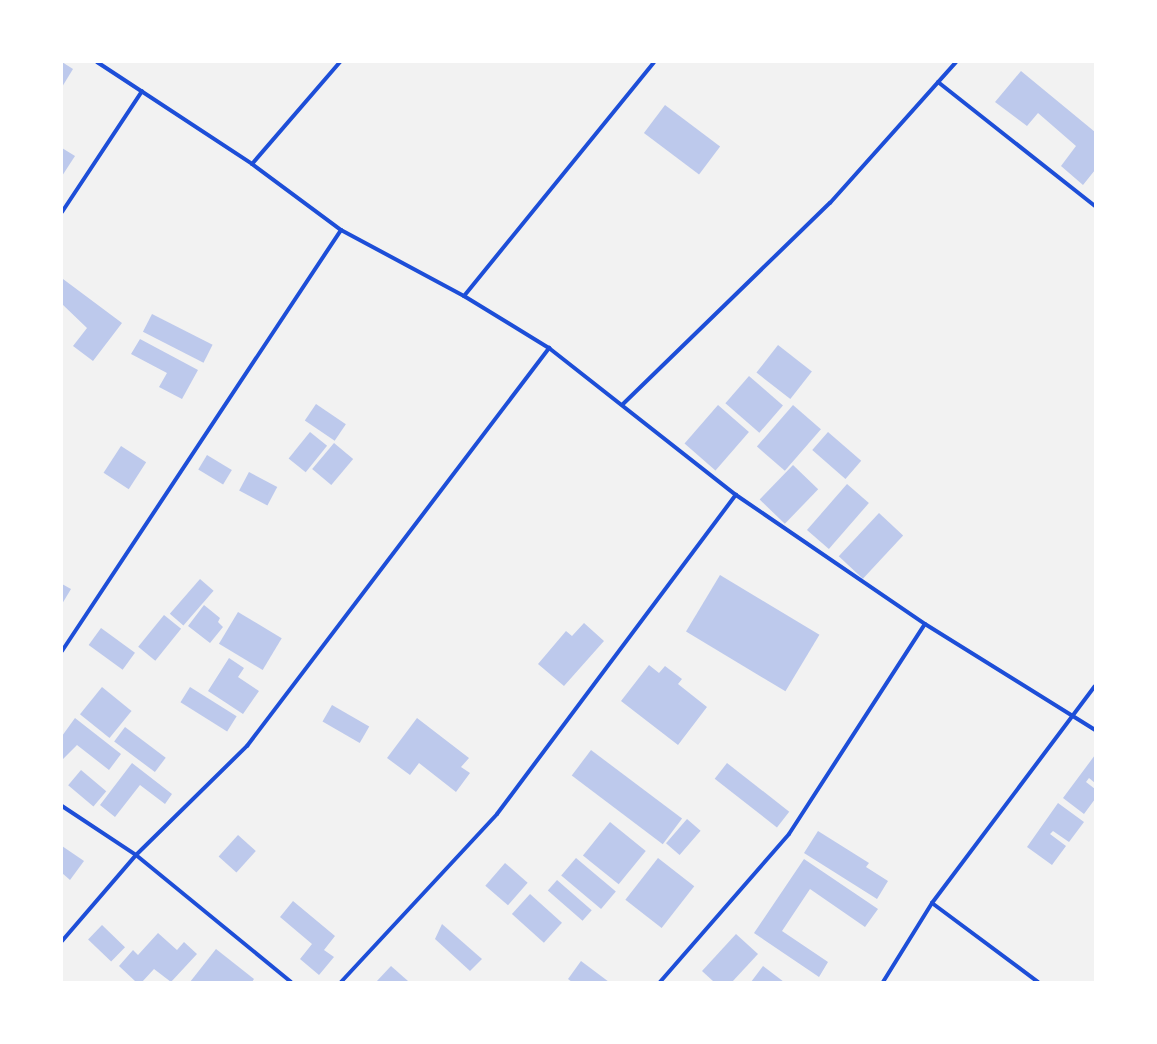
<!DOCTYPE html>
<html>
<head>
<meta charset="utf-8">
<style>
	body { margin:0 }
	#map { position:relative; width:1157px; height:1044px; overflow:hidden; background:#f2f2f2; font-family:Signika,sans-serif }
	div>[style] { position:absolute }
	.building>* { inset:0; background:#bdc9ec; transform-origin:0 0 }
	.minor>* { height:4px; margin:-2px; padding:0 2px; transform-origin:2px; border-radius:2px; background:#1d4ed8 }
	span { translate:-50% -50%; white-space:nowrap; text-align:center; line-height:1.15; -webkit-text-stroke:3.5px #fff; paint-order:stroke }
	.frame { position:absolute; inset:0; border:63px solid #fff; pointer-events:none }
</style>
</head>
<body>
<div id="map">
	<div class="building">
		<i style="clip-path:polygon(62px 62px,73px 69px,62px 87px)"></i>
		<i style="clip-path:polygon(1021px 71px,1095px 132px,1095px 170px,1083px 185px,1061px 166px,1076px 146px,1038px 113px,1027px 126px,995px 102px)"></i>
		<i style="left:665px;top:105px;width:69px;height:35px;rotate:37deg"></i>
		<i style="clip-path:polygon(62px 148px,75px 156px,62px 176px)"></i>
		<i style="clip-path:polygon(63px 279px,122px 323px,93px 361px,73px 346px,87px 328px,62px 304px)"></i>
		<i style="left:152px;top:314px;width:68px;height:20px;rotate:27deg"></i>
		<i style="clip-path:polygon(140px 339px,198px 370px,182px 399px,159px 387px,167px 373px,131px 354px)"></i>
		<i style="left:778px;top:345px;width:43px;height:35px;rotate:38deg"></i>
		<i style="left:749px;top:376px;width:45px;height:36px;rotate:41deg"></i>
		<i style="left:316px;top:404px;width:36px;height:20px;rotate:34deg"></i>
		<i style="left:718px;top:405px;width:41px;height:51px;rotate:41deg"></i>
		<i style="left:793px;top:405px;width:37px;height:55px;rotate:41deg"></i>
		<i style="left:310px;top:432px;width:22px;height:34px;rotate:39deg"></i>
		<i style="left:828px;top:432px;width:44px;height:24px;rotate:41deg"></i>
		<i style="left:334px;top:443px;width:25px;height:34px;rotate:40deg"></i>
		<i style="left:121px;top:446px;width:30px;height:32px;rotate:33deg"></i>
		<i style="left:207px;top:455px;width:29px;height:17px;rotate:31deg"></i>
		<i style="left:793px;top:465px;width:35px;height:48px;rotate:44deg"></i>
		<i style="left:249px;top:472px;width:32px;height:21px;rotate:28deg"></i>
		<i style="left:847px;top:484px;width:29px;height:61px;rotate:41deg"></i>
		<i style="left:879px;top:513px;width:33px;height:59px;rotate:43deg"></i>
		<i style="left:720px;top:575px;width:116px;height:66px;rotate:31deg"></i>
		<i style="left:200px;top:579px;width:18px;height:46px;rotate:41deg"></i>
		<i style="clip-path:polygon(62px 584px,71px 589px,62px 604px)"></i>
		<i style="clip-path:polygon(204px 605px,220px 618px,218px 622px,223px 627px,210px 643px,188px 626px)"></i>
		<i style="left:238px;top:612px;width:51px;height:37px;rotate:31deg"></i>
		<i style="left:164px;top:615px;width:22px;height:41px;rotate:39deg"></i>
		<i style="clip-path:polygon(584px 623px,604px 641px,564px 686px,538px 664px,566px 631px,572px 636px)"></i>
		<i style="left:101px;top:628px;width:42px;height:21px;rotate:36deg"></i>
		<i style="clip-path:polygon(229px 658px,244px 668px,238px 677px,259px 691px,243px 714px,208px 691px)"></i>
		<i style="clip-path:polygon(649px 665px,659px 673px,665px 666px,682px 679px,678px 684px,707px 707px,678px 745px,621px 701px)"></i>
		<i style="left:102px;top:687px;width:38px;height:35px;rotate:39deg"></i>
		<i style="left:190px;top:687px;width:55px;height:18px;rotate:32deg"></i>
		<i style="left:332px;top:705px;width:43px;height:19px;rotate:30deg"></i>
		<i style="clip-path:polygon(75px 718px,121px 754px,109px 770px,77px 745px,62px 760px,62px 736px)"></i>
		<i style="clip-path:polygon(417px 718px,469px 758px,461px 767px,470px 773px,456px 792px,419px 763px,410px 775px,387px 758px)"></i>
		<i style="left:125px;top:727px;width:51px;height:18px;rotate:37deg"></i>
		<i style="left:591px;top:750px;width:114px;height:32px;rotate:37deg"></i>
		<i style="clip-path:polygon(1095px 755px,1095px 783px,1089px 778px,1086px 782px,1095px 789px,1095px 799px,1084px 814px,1063px 798px)"></i>
		<i style="clip-path:polygon(132px 763px,172px 794px,165px 804px,140px 785px,115px 817px,100px 805px)"></i>
		<i style="left:727px;top:763px;width:79px;height:20px;rotate:38deg"></i>
		<i style="left:81px;top:770px;width:33px;height:20px;rotate:40deg"></i>
		<i style="clip-path:polygon(1058px 803px,1084px 822px,1069px 842px,1053px 831px,1050px 834px,1066px 846px,1052px 865px,1027px 847px)"></i>
		<i style="left:687px;top:819px;width:18px;height:32px;rotate:41deg"></i>
		<i style="left:610px;top:822px;width:46px;height:43px;rotate:39deg"></i>
		<i style="clip-path:polygon(818px 831px,869px 863px,866px 867px,888px 881px,877px 899px,804px 853px)"></i>
		<i style="left:238px;top:835px;width:24px;height:29px;rotate:42deg"></i>
		<i style="clip-path:polygon(62px 846px,84px 861px,70px 880px,62px 873px)"></i>
		<i style="left:576px;top:858px;width:52px;height:23px;rotate:40deg"></i>
		<i style="left:658px;top:858px;width:46px;height:53px;rotate:38deg"></i>
		<i style="clip-path:polygon(804px 859px,878px 909px,865px 927px,810px 889px,782px 931px,828px 962px,819px 977px,754px 933px)"></i>
		<i style="left:505px;top:863px;width:30px;height:30px;rotate:41deg"></i>
		<i style="left:557px;top:880px;width:46px;height:14px;rotate:41deg"></i>
		<i style="left:530px;top:894px;width:43px;height:27px;rotate:42deg"></i>
		<i style="clip-path:polygon(293px 901px,335px 936px,324px 950px,334px 957px,319px 975px,300px 959px,312px 944px,280px 917px)"></i>
		<i style="clip-path:polygon(442px 924px,482px 959px,470px 971px,435px 939px)"></i>
		<i style="left:102px;top:925px;width:32px;height:20px;rotate:44deg"></i>
		<i style="clip-path:polygon(158px 933px,177px 950px,184px 942px,197px 954px,171px 982px,154px 969px,142px 982px,136px 982px,119px 966px,133px 950px,138px 955px)"></i>
		<i style="clip-path:polygon(736px 934px,758px 954px,732px 982px,714px 982px,702px 971px)"></i>
		<i style="clip-path:polygon(216px 949px,254px 979px,252px 982px,190px 982px)"></i>
		<i style="clip-path:polygon(581px 961px,609px 982px,572px 982px,568px 979px)"></i>
		<i style="clip-path:polygon(391px 966px,408px 981px,376px 982px)"></i>
		<i style="clip-path:polygon(763px 966px,784px 982px,751px 982px)"></i>
	</div>
	<div class="minor">
		<i style="left:97px;top:62px;width:186px;rotate:33.3deg"></i>
		<i style="left:252px;top:164px;width:111px;rotate:36.6deg"></i>
		<i style="left:341px;top:230px;width:140px;rotate:28.2deg"></i>
		<i style="left:464px;top:296px;width:100px;rotate:31.5deg"></i>
		<i style="left:549px;top:348px;width:238px;rotate:38.2deg"></i>
		<i style="left:736px;top:495px;width:229px;rotate:34.3deg"></i>
		<i style="left:925px;top:624px;width:200px;rotate:31.9deg"></i>
		<i style="left:938px;top:82px;width:200px;rotate:38.3deg"></i>
		<i style="left:252px;top:164px;width:135px;rotate:-49.2deg"></i>
		<i style="left:62px;top:212px;width:145px;rotate:-56.5deg"></i>
		<i style="left:464px;top:296px;width:301px;rotate:-50.9deg"></i>
		<i style="left:623px;top:404px;width:289px;rotate:-44.2deg"></i>
		<i style="left:830px;top:203px;width:189px;rotate:-48.2deg"></i>
		<i style="left:62px;top:651px;width:505px;rotate:-56.47deg"></i>
		<i style="left:62px;top:806px;width:89px;rotate:33.5deg"></i>
		<i style="left:136px;top:855px;width:200px;rotate:39.3deg"></i>
		<i style="left:932px;top:903px;width:132px;rotate:36.7deg"></i>
		<i style="left:62px;top:941px;width:113px;rotate:-49.3deg"></i>
		<i style="left:136px;top:855px;width:156px;rotate:-44.5deg"></i>
		<i style="left:247px;top:746px;width:500px;rotate:-52.8deg"></i>
		<i style="left:341px;top:982px;width:229px;rotate:-47.1deg"></i>
		<i style="left:497px;top:814px;width:399px;rotate:-53.2deg"></i>
		<i style="left:660px;top:982px;width:196px;rotate:-48.9deg"></i>
		<i style="left:789px;top:834px;width:250px;rotate:-57.1deg"></i>
		<i style="left:883px;top:982px;width:93px;rotate:-58.2deg"></i>
		<i style="left:932px;top:903px;width:271px;rotate:-53.1deg"></i>
	</div>
	<div class="frame"></div>
</div>
</body>
</html>
